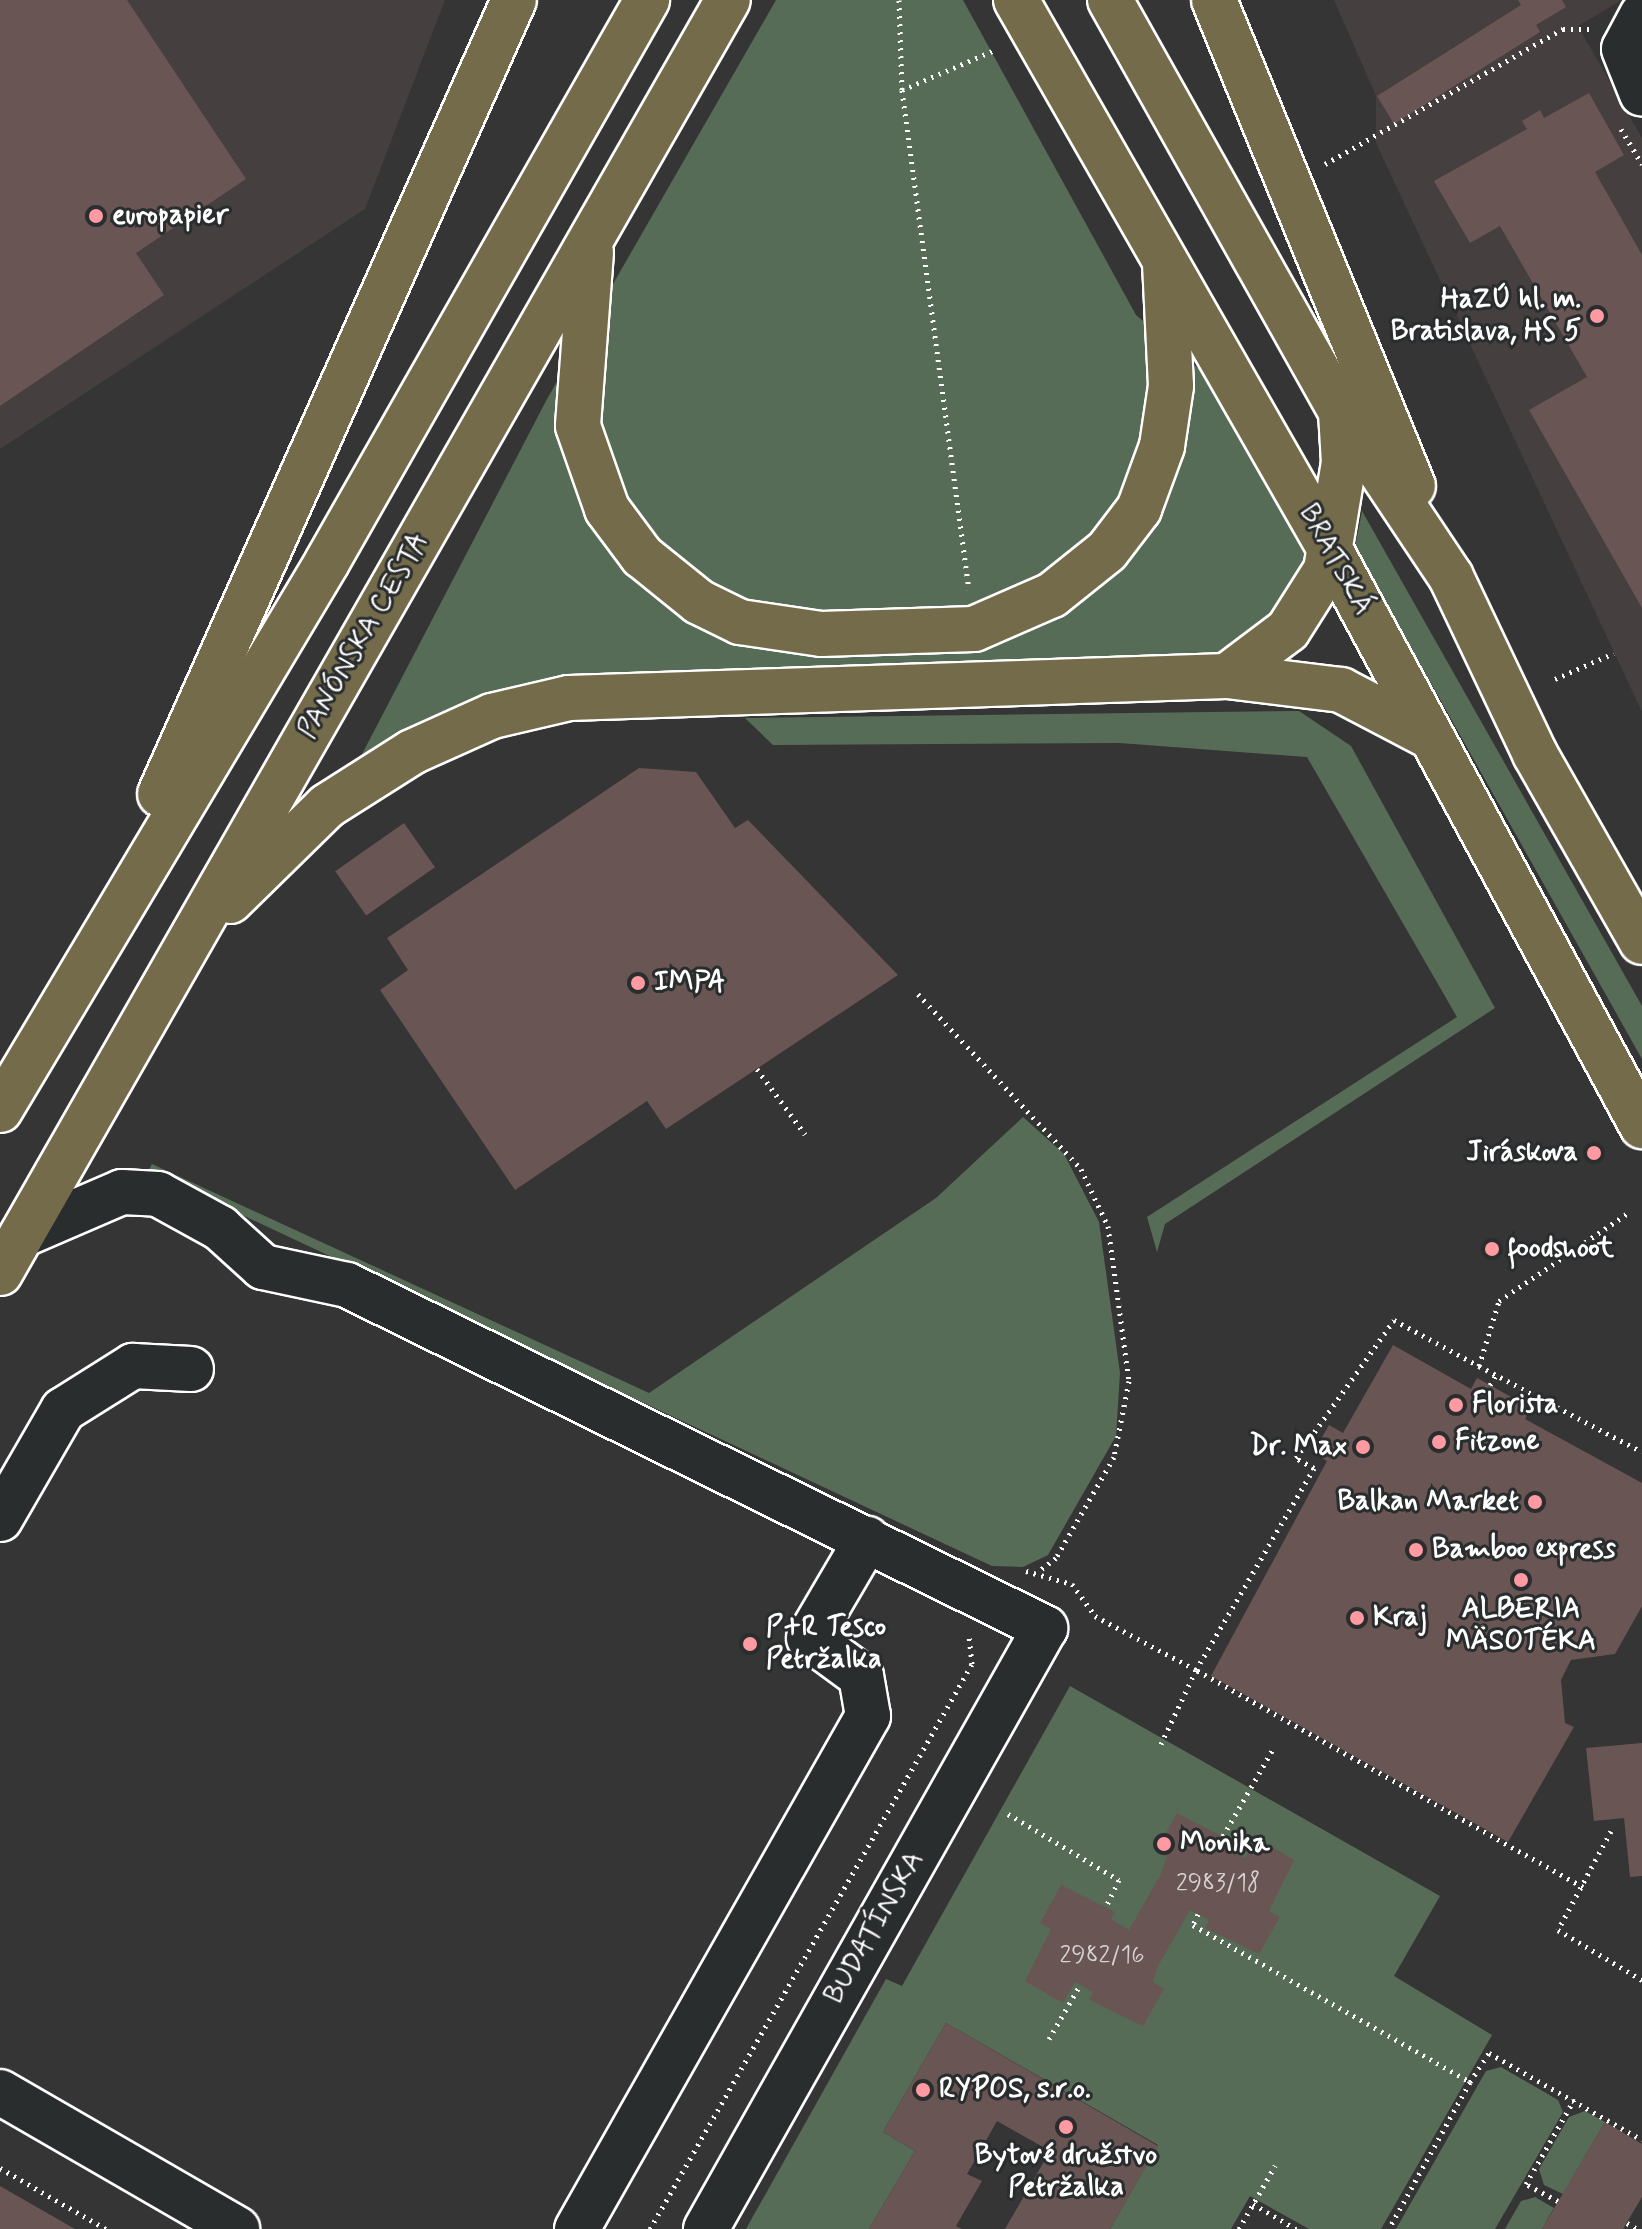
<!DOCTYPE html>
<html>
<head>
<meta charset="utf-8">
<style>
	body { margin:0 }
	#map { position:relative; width:1642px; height:2229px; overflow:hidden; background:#363536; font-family:Mynerve,sans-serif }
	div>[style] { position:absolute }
	.built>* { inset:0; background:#453f3f }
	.green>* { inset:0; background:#576c57 }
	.building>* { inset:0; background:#685554; transform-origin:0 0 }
	.path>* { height:5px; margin-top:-2.5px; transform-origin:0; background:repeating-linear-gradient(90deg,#fff 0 2px,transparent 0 8px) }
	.roads { filter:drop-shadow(2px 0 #fff) drop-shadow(-2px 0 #fff) drop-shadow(0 2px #fff) drop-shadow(0 -2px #fff) }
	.minor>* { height:44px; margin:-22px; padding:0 22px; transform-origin:22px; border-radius:22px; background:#2a2d2e }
	.major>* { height:44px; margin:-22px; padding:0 22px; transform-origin:22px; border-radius:22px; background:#746b4b }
	.dots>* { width:22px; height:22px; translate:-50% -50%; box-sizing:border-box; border:4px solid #2a2d2e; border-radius:50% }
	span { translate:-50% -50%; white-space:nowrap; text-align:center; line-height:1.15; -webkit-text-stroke:6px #2a2d2e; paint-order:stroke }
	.number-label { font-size:24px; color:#d9d4d4 }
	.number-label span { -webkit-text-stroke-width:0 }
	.poi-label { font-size:28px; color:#fff; font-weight:700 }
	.left { translate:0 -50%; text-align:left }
	.right { translate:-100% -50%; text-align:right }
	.street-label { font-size:28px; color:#fff }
</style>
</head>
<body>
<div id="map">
	<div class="built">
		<i style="clip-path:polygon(0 0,445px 0,365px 209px,0 449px)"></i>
		<i style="clip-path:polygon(1334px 0,1622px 0,1578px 26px,1642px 138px,1642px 712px,1376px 143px,1376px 96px)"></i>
	</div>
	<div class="green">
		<i style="clip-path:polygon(776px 0,963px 0,1136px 315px,1199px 369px,1306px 557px,1278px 609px,1208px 662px,718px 669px,520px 684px,359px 760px,547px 399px)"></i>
		<i style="clip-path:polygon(1362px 511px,1642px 1006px,1642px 1059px,1355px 548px)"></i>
		<i style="clip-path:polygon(1299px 711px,1351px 746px,1495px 1008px,1165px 1224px,1157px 1252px,1147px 1217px,1457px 1017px,1307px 757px,1120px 743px,773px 745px,745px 718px)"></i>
		<i style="clip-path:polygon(1023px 1117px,1064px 1154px,1099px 1222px,1120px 1373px,1116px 1436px,1048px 1555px,1023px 1567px,992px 1566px,148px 1171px,152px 1164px,649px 1393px,936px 1198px)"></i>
		<i style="clip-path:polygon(1070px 1686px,1440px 1896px,1394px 1976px,1492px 2035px,1381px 2229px,1309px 2229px,1250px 2196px,1231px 2229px,1110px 2229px,1158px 2145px,946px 2023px,883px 2132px,915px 2151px,869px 2229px,746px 2229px,886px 1979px,902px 1986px)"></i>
		<i style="clip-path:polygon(1501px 2067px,1558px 2100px,1563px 2112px,1495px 2229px,1396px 2229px,1486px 2071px)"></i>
		<i style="clip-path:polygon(1585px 2111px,1605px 2122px,1563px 2194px,1544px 2185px,1539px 2169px,1569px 2117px)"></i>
		<i style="clip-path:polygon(1535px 2197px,1554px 2208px,1542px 2229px,1505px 2229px,1521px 2201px)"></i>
	</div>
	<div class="building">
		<i style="clip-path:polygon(0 0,127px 0,246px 179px,136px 253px,164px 295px,0 406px)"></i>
		<i style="clip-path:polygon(1518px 0,1562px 0,1566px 7px,1536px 25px,1540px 32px,1394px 124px,1377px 96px,1521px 5px)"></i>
		<i style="clip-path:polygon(1589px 93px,1624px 155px,1595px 172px,1642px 255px,1642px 608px,1529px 410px,1587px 377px,1500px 226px,1470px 243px,1434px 181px,1527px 129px,1522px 121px,1540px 110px,1544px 118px)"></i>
		<i style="clip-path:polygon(639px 768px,696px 772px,735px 828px,748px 820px,898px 975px,666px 1129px,647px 1101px,515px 1190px,380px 990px,408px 970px,387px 938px)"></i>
		<i style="left:404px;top:823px;width:54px;height:84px;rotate:55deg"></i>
		<i style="clip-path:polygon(1393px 1345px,1471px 1389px,1477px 1378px,1531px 1408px,1525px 1419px,1642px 1483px,1642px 1606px,1615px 1654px,1571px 1660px,1561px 1680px,1565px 1723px,1574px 1727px,1508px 1842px,1211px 1676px,1327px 1461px,1313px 1453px,1329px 1425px,1343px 1433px)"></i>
		<i style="clip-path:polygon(1642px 1743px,1642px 1876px,1630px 1877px,1624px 1818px,1594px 1821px,1586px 1748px)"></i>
		<i style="clip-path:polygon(1177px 1813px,1231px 1841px,1227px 1847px,1245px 1858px,1257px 1838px,1294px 1860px,1269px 1911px,1280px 1917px,1259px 1954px,1205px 1928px,1209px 1920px,1190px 1910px,1158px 1966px,1153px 1982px,1164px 1989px,1143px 2026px,1089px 2000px,1093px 1992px,1075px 1982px,1063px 2003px,1025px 1981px,1051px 1929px,1040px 1923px,1061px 1885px,1115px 1912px,1111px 1919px,1129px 1930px,1161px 1874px,1167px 1857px,1156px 1851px)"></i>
		<i style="clip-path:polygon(946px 2023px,1158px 2146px,1110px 2229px,1005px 2229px,1050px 2151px,997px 2121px,967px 2174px,982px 2181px,956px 2226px,962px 2229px,869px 2229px,915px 2151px,883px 2132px)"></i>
		<i style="clip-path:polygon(1605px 2122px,1642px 2144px,1642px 2197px,1623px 2229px,1542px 2229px)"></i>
		<i style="clip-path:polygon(0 2186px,75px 2229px,0 2229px)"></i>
	</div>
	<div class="path">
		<i style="left:899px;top:0;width:90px;rotate:88.1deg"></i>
		<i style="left:902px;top:90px;width:504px;rotate:82.37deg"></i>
		<i style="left:902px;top:90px;width:103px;rotate:-23.3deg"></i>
		<i style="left:1621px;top:129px;width:41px;rotate:59deg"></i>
		<i style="left:1325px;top:164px;width:274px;rotate:-29.6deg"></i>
		<i style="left:1563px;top:29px;width:28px"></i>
		<i style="left:1555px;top:679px;width:64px;rotate:-23.8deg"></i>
		<i style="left:918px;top:994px;width:239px;rotate:47deg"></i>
		<i style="left:1081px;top:1169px;width:63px;rotate:64.7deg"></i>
		<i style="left:1108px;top:1226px;width:156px;rotate:82.3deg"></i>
		<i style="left:1129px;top:1381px;width:77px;rotate:101.2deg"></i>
		<i style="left:1114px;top:1457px;width:116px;rotate:119.9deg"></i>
		<i style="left:1056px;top:1558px;width:21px;rotate:143deg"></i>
		<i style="left:757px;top:1069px;width:81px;rotate:53.6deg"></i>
		<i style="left:1479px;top:1366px;width:184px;rotate:27.8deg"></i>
		<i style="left:1490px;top:1385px;width:12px;rotate:-59deg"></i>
		<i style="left:1026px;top:1571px;width:48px;rotate:15.8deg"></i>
		<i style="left:1072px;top:1584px;width:39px;rotate:54deg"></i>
		<i style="left:1095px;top:1616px;width:115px;rotate:28.1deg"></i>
		<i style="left:1196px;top:1670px;width:82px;rotate:115.3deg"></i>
		<i style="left:1008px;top:1814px;width:129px;rotate:30.7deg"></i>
		<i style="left:1119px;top:1880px;width:30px;rotate:116deg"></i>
		<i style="left:1611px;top:1831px;width:112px;rotate:118.2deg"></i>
		<i style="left:1558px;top:1930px;width:98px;rotate:30.8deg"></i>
		<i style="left:1223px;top:1836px;width:100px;rotate:-60.1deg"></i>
		<i style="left:1583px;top:1887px;width:444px;rotate:-150.7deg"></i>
		<i style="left:1196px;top:1670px;width:234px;rotate:-59.7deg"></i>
		<i style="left:1314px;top:1468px;width:21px;rotate:-151deg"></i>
		<i style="left:1296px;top:1458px;width:169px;rotate:-54.6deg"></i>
		<i style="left:1394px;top:1320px;width:97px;rotate:28.4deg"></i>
		<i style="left:1479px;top:1366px;width:68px;rotate:-72.9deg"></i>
		<i style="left:1499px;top:1301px;width:156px;rotate:-34.3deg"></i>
		<i style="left:1198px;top:1914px;width:12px;rotate:114deg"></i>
		<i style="left:1193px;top:1925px;width:318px;rotate:29.5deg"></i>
		<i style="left:1470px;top:2082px;width:168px;rotate:118.9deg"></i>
		<i style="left:1049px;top:2039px;width:62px;rotate:-60.1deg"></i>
		<i style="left:1470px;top:2082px;width:35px;rotate:-57deg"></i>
		<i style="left:1489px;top:2053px;width:176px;rotate:29.6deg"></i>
		<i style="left:0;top:2168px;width:122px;rotate:29.9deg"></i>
		<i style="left:1558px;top:2201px;width:36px;rotate:-152deg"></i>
		<i style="left:1526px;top:2184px;width:97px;rotate:-60.3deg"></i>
		<i style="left:1253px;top:2204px;width:50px;rotate:30.2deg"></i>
		<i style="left:1627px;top:2223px;width:12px;rotate:31deg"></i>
		<i style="left:650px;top:2229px;width:650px;rotate:-60.32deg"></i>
		<i style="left:972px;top:1664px;width:29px;rotate:-96deg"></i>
		<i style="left:1239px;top:2229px;width:73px;rotate:-60.3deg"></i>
	</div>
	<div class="roads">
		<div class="minor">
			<i style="left:1642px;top:15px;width:38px;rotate:118deg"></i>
			<i style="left:1624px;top:49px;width:48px;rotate:68.2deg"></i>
			<i style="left:22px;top:1235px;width:109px;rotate:-23.3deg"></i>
			<i style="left:122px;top:1192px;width:36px;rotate:3deg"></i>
			<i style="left:158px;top:1194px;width:71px;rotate:28.7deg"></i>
			<i style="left:220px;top:1228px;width:58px;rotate:42.2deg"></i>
			<i style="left:263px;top:1267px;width:86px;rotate:12.1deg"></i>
			<i style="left:347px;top:1285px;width:778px;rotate:26.17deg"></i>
			<i style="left:1045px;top:1628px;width:690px;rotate:119.43deg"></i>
			<i style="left:0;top:1519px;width:126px;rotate:-60deg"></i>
			<i style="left:63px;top:1410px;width:83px;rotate:-32.2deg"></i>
			<i style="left:133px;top:1366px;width:58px;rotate:3deg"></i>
			<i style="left:0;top:2092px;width:274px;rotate:30deg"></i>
			<i style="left:577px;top:2229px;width:590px;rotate:-60.44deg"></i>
			<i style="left:868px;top:1716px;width:41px;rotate:-99.9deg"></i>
			<i style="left:861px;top:1676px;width:64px;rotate:-143.8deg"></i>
			<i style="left:809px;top:1638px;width:115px;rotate:-59.6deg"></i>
		</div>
		<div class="major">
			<i style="left:1016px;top:0;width:635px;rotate:60.24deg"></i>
			<i style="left:1331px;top:551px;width:654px;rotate:61.59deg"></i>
			<i style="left:1110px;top:0;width:472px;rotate:60.7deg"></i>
			<i style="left:1341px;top:412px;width:198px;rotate:56.3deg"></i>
			<i style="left:1451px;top:577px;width:196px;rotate:64.6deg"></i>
			<i style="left:1535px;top:754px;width:216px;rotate:60.4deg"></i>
			<i style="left:1214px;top:0;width:525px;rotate:67.73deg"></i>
			<i style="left:591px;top:252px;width:174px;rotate:94.3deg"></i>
			<i style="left:578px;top:426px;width:88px;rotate:70.7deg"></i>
			<i style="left:607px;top:509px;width:59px;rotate:53.3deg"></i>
			<i style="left:642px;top:556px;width:73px;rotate:38.9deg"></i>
			<i style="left:699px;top:602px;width:46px;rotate:26deg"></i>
			<i style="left:740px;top:622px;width:82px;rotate:8.4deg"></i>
			<i style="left:821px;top:634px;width:153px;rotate:-1.9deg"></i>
			<i style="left:974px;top:629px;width:85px;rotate:-23.6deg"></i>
			<i style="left:1052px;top:595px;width:70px;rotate:-38.7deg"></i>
			<i style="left:1107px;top:551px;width:53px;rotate:-52.7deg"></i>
			<i style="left:1139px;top:509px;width:67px;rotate:-69.9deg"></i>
			<i style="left:1162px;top:446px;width:61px;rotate:-81.5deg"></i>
			<i style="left:1171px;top:386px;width:122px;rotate:-92.8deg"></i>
			<i style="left:1227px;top:676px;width:76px;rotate:-37deg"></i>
			<i style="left:1288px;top:630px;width:71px;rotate:-57.7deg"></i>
			<i style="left:1326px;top:570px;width:109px;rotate:-80.5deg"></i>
			<i style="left:1344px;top:463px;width:51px;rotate:-93.4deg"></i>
			<i style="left:160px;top:794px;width:869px;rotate:-65.97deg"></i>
			<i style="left:230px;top:901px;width:136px;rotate:-44.4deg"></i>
			<i style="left:327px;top:806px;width:101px;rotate:-32.4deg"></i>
			<i style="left:412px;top:752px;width:88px;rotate:-24.2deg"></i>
			<i style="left:492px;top:716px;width:79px;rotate:-13.2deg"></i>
			<i style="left:569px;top:698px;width:658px;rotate:-1.91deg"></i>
			<i style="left:1227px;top:676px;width:115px;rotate:7deg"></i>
			<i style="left:1341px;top:690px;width:102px;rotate:27.6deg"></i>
			<i style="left:0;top:1110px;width:638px;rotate:-59.17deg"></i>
			<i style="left:327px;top:562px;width:647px;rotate:-60.34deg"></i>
			<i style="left:0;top:1273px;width:1466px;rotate:-60.24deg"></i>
		</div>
	</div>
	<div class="dots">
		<i style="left:96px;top:216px;background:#ff9aa2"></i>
		<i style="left:1597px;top:316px;background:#ff9aa2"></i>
		<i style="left:638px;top:983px;background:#ff9aa2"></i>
		<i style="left:1594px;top:1153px;background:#ff9aa2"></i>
		<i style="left:1492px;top:1249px;background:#ff9aa2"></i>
		<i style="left:1456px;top:1405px;background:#ff9aa2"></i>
		<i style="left:1439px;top:1442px;background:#ff9aa2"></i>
		<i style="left:1363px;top:1447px;background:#ff9aa2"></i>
		<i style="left:1535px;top:1502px;background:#ff9aa2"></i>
		<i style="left:1416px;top:1550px;background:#ff9aa2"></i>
		<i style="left:1521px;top:1580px;background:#ff9aa2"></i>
		<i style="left:1357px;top:1618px;background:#ff9aa2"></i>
		<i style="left:750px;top:1644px;background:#ff9aa2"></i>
		<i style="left:1164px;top:1844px;background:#ff9aa2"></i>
		<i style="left:923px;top:2090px;background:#ff9aa2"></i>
		<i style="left:1066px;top:2127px;background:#ff9aa2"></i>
	</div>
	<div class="number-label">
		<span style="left:1218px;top:1884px">2983/18</span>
		<span style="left:1102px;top:1956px">2982/16</span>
	</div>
	<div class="poi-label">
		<span class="left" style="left:112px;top:216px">europapier</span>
		<span class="right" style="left:1581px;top:316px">HaZÚ hl. m.<br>Bratislava, HS 5</span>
		<span class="left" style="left:654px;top:983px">IMPA</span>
		<span class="right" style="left:1578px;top:1153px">Jiráskova</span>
		<span class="left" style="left:1508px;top:1249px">foodshoot</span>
		<span class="left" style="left:1472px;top:1405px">Florista</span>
		<span class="left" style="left:1455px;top:1442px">Fitzone</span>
		<span class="right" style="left:1347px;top:1447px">Dr. Max</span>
		<span class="right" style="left:1519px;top:1502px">Balkan Market</span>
		<span class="left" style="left:1432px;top:1550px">Bamboo express</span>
		<span style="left:1521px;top:1626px">ALBERIA<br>MÄSOTÉKA</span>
		<span class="left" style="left:1373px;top:1618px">Kraj</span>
		<span class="left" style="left:766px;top:1644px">P+R Tesco<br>Petržalka</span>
		<span class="left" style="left:1180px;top:1844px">Monika</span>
		<span class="left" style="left:939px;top:2090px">RYPOS, s.r.o.</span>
		<span style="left:1066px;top:2172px">Bytové družstvo<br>Petržalka</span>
	</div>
	<div class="street-label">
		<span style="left:1335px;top:560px;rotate:61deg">BRATSKÁ</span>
		<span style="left:364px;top:636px;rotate:-60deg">PANÓNSKA CESTA</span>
		<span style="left:875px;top:1928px;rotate:-60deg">BUDATÍNSKA</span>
	</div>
</div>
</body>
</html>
